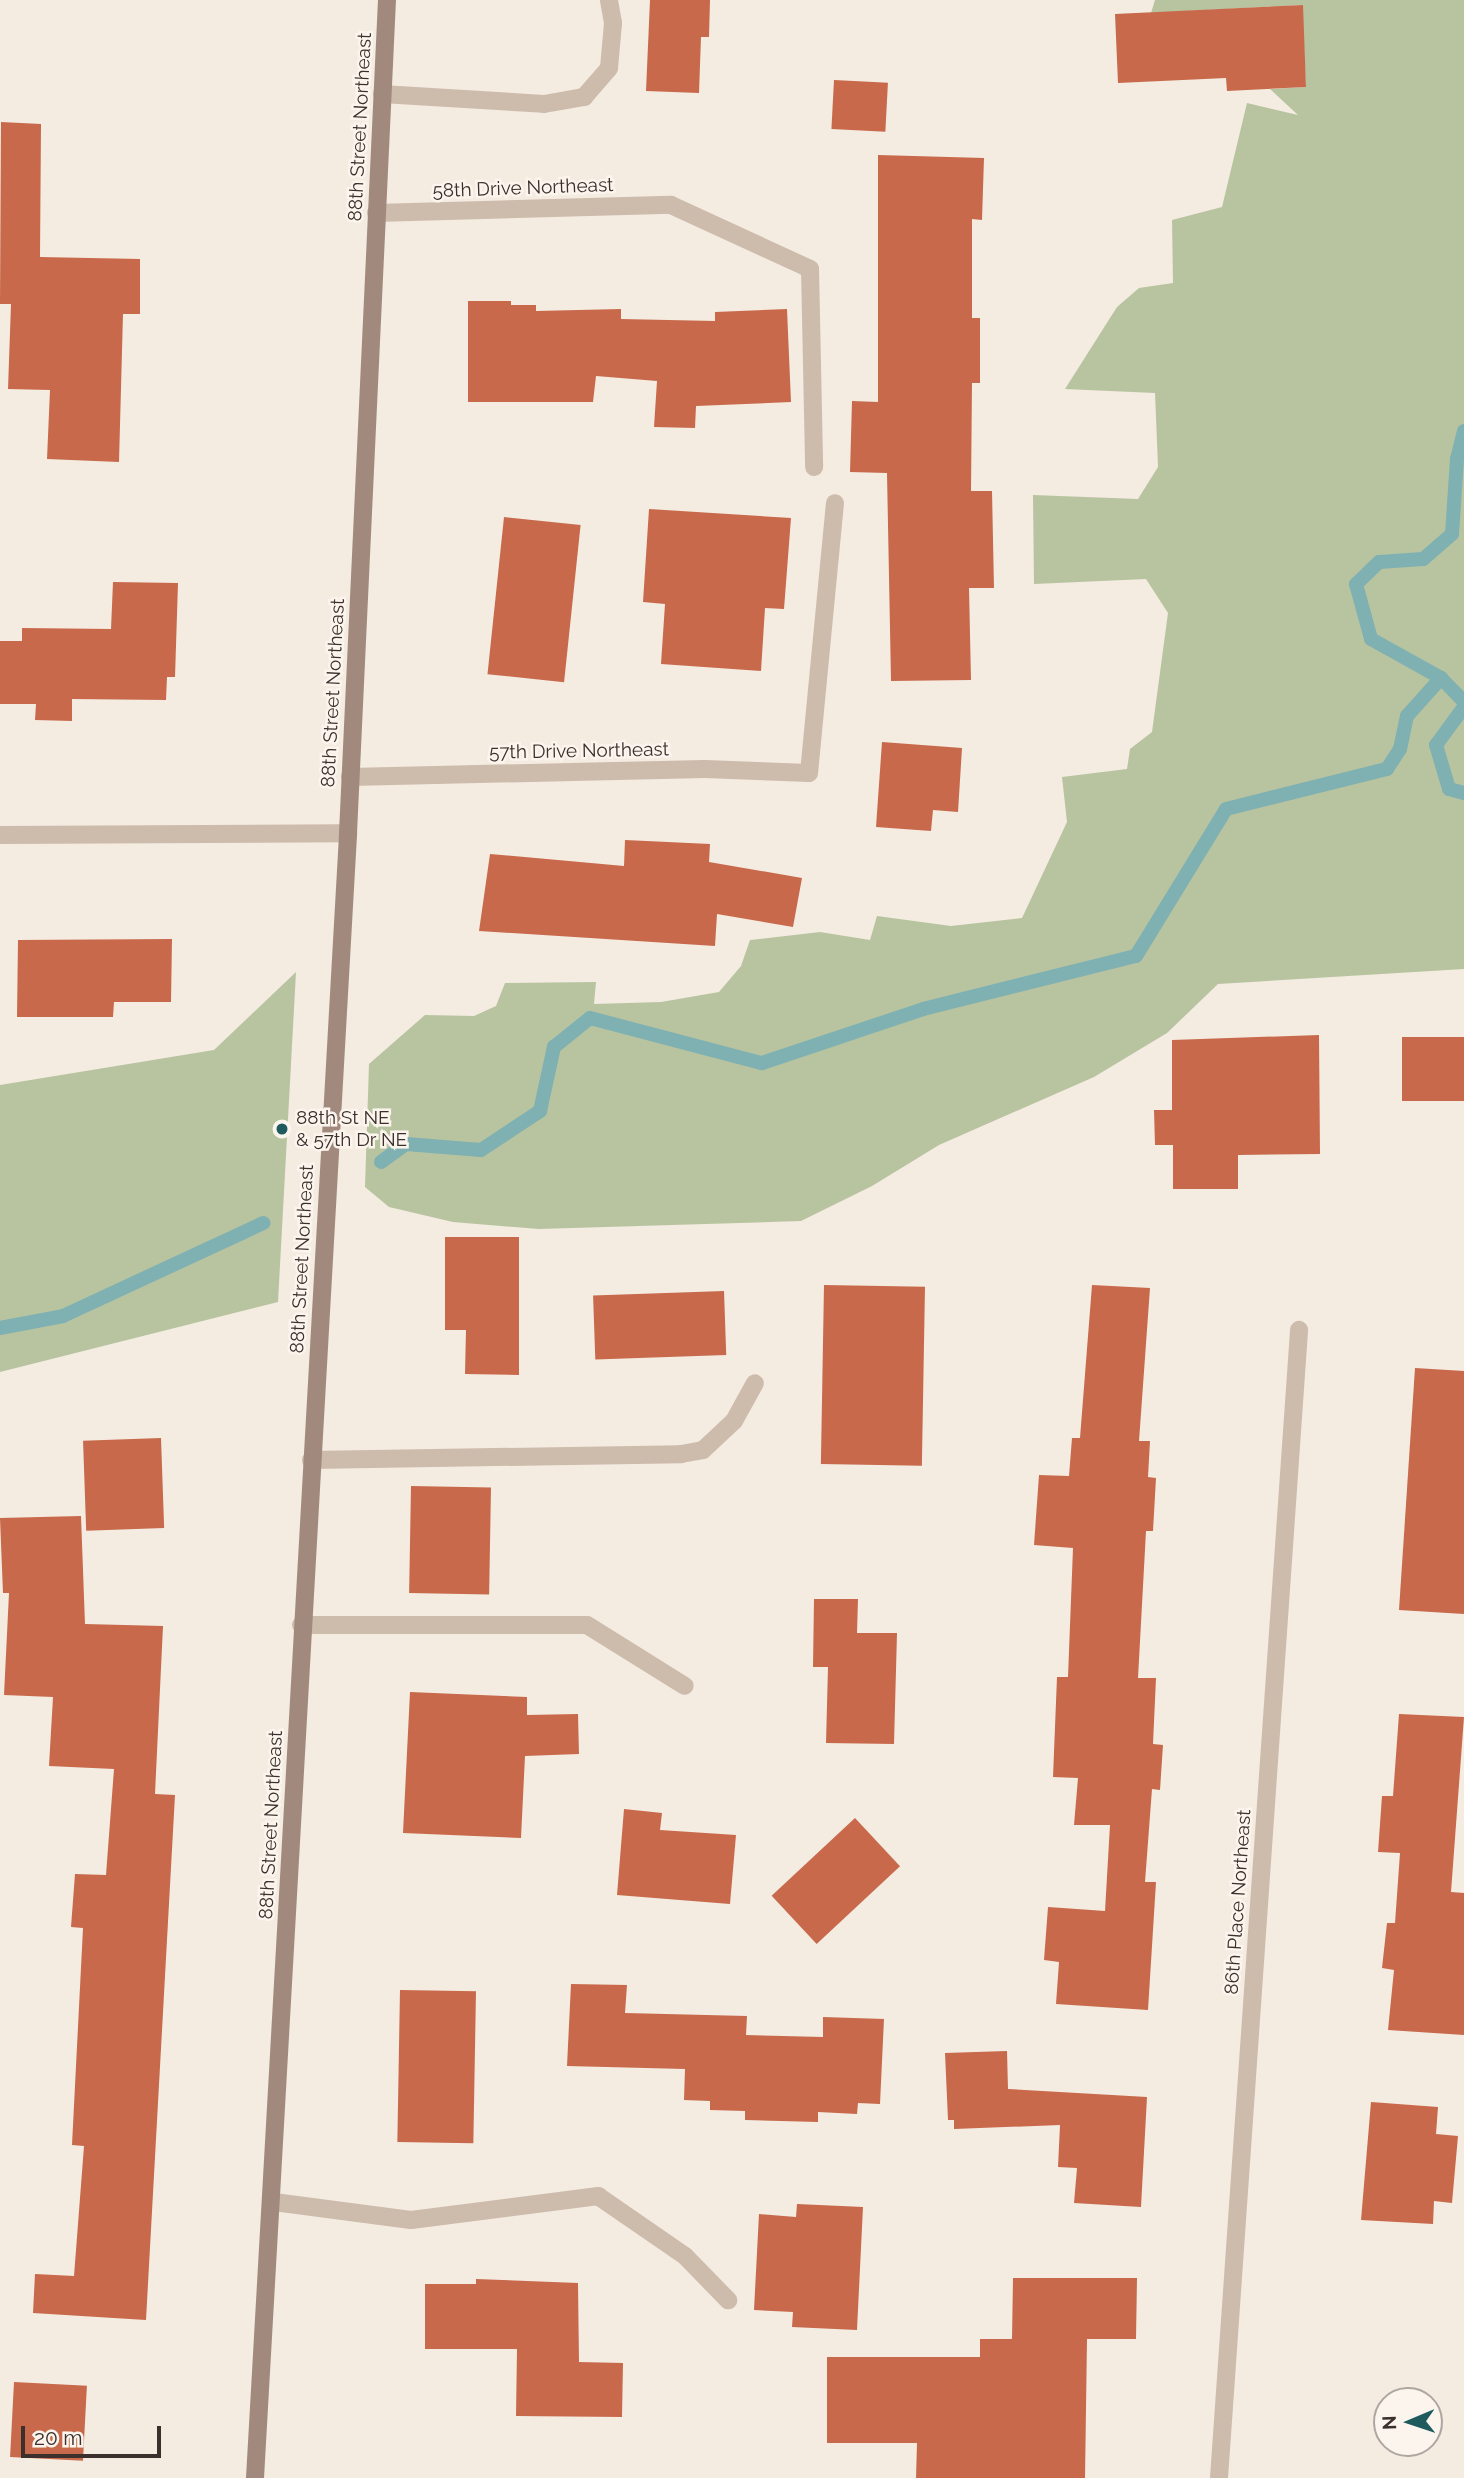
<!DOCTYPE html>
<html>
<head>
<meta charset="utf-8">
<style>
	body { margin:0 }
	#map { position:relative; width:1464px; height:2478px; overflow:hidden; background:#f4ebe1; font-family:Raleway,sans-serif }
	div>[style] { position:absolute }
	.green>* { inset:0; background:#b8c4a0 }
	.stream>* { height:14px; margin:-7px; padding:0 7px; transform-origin:7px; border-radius:7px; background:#7fb0b2 }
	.building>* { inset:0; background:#c8694b; transform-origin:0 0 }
	.lane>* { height:18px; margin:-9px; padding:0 9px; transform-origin:9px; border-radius:9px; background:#cdbbac }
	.street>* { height:18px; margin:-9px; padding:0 9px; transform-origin:9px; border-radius:9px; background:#cdbbac }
	.secondary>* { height:18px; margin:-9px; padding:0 9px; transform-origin:9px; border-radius:9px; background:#a18a7d }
	.dots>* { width:19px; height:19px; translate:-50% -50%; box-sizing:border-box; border:4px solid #fbf5ee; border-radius:50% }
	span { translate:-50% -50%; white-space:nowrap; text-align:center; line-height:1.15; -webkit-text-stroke:5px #fbf5ee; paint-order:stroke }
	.street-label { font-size:19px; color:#3b302b }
	.poi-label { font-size:19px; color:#3b302b }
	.left { translate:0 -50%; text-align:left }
	.north { position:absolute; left:1373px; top:2387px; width:70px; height:70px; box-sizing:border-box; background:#fbf5ee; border:2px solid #aea6a0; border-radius:50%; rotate:268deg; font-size:19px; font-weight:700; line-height:28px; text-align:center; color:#3b302b }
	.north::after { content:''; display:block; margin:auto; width:24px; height:32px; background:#1f5a5e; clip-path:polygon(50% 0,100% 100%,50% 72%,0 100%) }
	.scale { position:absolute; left:21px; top:2426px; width:140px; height:32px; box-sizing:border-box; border:4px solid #3b302b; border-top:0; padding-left:9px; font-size:21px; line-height:24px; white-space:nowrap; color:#3b302b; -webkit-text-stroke:5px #fbf5ee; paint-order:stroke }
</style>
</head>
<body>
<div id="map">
	<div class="green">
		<i style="clip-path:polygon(1155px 0,1464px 0,1464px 969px,1218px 984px,1167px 1033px,1094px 1077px,939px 1145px,872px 1186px,801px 1221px,539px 1229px,453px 1222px,389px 1207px,365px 1187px,369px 1064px,425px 1015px,474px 1016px,496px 1006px,505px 983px,596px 982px,594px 1004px,661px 1002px,719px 992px,741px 966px,750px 940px,820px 932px,870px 940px,877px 916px,951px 926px,1022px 918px,1067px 822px,1062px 777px,1127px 769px,1130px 749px,1152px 732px,1168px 613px,1146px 579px,1034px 584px,1033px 495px,1138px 499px,1158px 467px,1155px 393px,1065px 389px,1117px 307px,1139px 288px,1173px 283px,1172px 220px,1222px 207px,1247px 103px,1298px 115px,1270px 89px,1306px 87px,1302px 5px,1151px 13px)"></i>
		<i style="clip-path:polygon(296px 972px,278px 1302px,0 1372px,0 1085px,214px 1050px)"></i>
	</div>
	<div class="stream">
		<i style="left:1464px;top:431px;width:29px;rotate:104deg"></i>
		<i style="left:1457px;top:459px;width:75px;rotate:93.8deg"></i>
		<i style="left:1452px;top:534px;width:38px;rotate:139deg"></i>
		<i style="left:1423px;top:559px;width:44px;rotate:176.1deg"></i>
		<i style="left:1379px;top:562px;width:32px;rotate:136deg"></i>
		<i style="left:1356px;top:584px;width:57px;rotate:74.7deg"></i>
		<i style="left:1371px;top:639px;width:80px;rotate:29.1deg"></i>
		<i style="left:1441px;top:678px;width:33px;rotate:46deg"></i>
		<i style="left:1464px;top:707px;width:47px;rotate:126.4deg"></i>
		<i style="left:1436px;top:745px;width:46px;rotate:73.5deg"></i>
		<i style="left:1449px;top:789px;width:16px;rotate:15deg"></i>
		<i style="left:381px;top:1162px;width:31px;rotate:-36deg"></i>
		<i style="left:406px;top:1144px;width:75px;rotate:4.6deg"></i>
		<i style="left:481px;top:1150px;width:71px;rotate:-33.5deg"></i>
		<i style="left:540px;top:1111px;width:66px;rotate:-77.7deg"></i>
		<i style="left:554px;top:1047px;width:46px;rotate:-38.9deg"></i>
		<i style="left:590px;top:1018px;width:178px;rotate:14.7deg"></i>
		<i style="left:762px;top:1063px;width:170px;rotate:-18.5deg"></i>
		<i style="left:923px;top:1009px;width:219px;rotate:-14deg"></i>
		<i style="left:1136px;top:956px;width:172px;rotate:-58.5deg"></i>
		<i style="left:1226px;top:809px;width:166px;rotate:-14deg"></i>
		<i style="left:1387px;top:769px;width:24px;rotate:-57deg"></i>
		<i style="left:1400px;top:749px;width:34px;rotate:-78deg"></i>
		<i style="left:1407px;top:716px;width:51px;rotate:-48.2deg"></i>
		<i style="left:0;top:1328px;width:64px;rotate:-10.8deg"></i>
		<i style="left:63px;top:1316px;width:221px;rotate:-24.9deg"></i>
	</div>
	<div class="building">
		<i style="clip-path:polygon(650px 0,710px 0,709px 37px,701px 37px,699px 93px,646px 91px)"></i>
		<i style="clip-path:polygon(1303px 5px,1306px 87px,1227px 91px,1226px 78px,1118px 83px,1115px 14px)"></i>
		<i style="left:834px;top:80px;width:54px;height:49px;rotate:3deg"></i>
		<i style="clip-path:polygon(1px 122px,41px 124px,40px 257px,140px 259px,140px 314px,123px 314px,119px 462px,47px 459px,50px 390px,8px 389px,11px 304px,0 304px)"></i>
		<i style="clip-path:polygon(878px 155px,984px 158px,982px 220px,972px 219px,972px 318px,980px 318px,980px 383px,972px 383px,971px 491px,992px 491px,994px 588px,969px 588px,971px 680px,891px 681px,887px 473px,850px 472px,852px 401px,878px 402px)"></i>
		<i style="clip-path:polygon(468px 301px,511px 301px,511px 305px,536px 305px,536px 311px,621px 309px,621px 319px,715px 321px,715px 312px,787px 309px,791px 402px,696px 406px,695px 428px,654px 427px,657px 381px,596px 376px,593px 402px,468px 402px)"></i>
		<i style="clip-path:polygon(649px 509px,791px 518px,784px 609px,765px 608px,761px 671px,661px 664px,665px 604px,643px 602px)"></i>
		<i style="left:504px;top:517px;width:77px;height:158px;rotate:6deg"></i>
		<i style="clip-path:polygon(113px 582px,178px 583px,175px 677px,167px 677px,166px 700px,72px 699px,72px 721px,35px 720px,36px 704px,0 704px,0 641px,22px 641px,22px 628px,111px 629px)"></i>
		<i style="clip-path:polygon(882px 742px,962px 748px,958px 812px,933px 810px,931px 831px,876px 827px)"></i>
		<i style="clip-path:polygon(625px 840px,710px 844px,709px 862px,802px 878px,793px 927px,717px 914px,715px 946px,479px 931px,490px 854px,624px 866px)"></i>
		<i style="clip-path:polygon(172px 939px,171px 1002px,114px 1002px,113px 1017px,17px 1017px,18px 940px)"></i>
		<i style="clip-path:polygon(1319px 1035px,1320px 1154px,1238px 1155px,1238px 1189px,1173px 1189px,1173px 1145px,1155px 1145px,1154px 1110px,1172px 1110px,1172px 1040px)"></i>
		<i style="left:1464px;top:1037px;width:64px;height:62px;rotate:90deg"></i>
		<i style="clip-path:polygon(445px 1237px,519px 1237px,519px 1375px,465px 1374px,466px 1330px,445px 1330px)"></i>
		<i style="left:824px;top:1285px;width:101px;height:179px;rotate:1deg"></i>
		<i style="clip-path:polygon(1092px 1285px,1150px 1288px,1139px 1441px,1150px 1441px,1148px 1477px,1156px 1478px,1153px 1531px,1146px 1531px,1138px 1678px,1156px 1678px,1153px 1744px,1163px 1745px,1160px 1790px,1152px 1789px,1145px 1882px,1156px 1882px,1148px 2010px,1056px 2004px,1059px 1962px,1044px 1960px,1048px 1907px,1105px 1911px,1110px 1825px,1074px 1825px,1078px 1778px,1053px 1777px,1057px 1677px,1068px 1677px,1073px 1548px,1034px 1545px,1039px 1475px,1069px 1476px,1072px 1438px,1080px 1438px)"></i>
		<i style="left:724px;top:1291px;width:64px;height:131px;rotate:88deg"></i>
		<i style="clip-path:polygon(1415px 1368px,1464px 1371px,1464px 1614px,1399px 1610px)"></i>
		<i style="left:161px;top:1438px;width:90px;height:78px;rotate:88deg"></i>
		<i style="left:411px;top:1486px;width:80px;height:107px;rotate:1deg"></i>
		<i style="clip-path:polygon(81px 1516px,85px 1624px,163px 1626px,155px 1794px,175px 1795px,146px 2320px,33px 2313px,35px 2274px,74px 2276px,84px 2146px,72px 2145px,83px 1928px,71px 1927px,75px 1874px,106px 1875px,114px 1769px,49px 1766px,53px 1697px,4px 1695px,9px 1593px,3px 1593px,0 1518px)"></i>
		<i style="clip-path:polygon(814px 1599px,858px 1599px,857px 1633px,897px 1633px,894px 1744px,826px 1743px,828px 1667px,813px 1667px)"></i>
		<i style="clip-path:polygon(410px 1692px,527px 1697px,527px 1715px,578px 1714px,579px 1754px,525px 1756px,521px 1838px,403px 1833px)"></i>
		<i style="clip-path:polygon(1399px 1714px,1464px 1717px,1451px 1892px,1464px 1893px,1464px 2035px,1388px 2030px,1394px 1970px,1382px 1968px,1387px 1923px,1395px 1923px,1400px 1853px,1378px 1852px,1382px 1796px,1393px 1796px)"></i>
		<i style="clip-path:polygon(624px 1809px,662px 1813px,660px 1830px,736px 1835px,730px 1904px,617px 1895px)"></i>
		<i style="left:855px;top:1818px;width:66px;height:114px;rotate:47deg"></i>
		<i style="clip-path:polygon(571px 1984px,627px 1985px,625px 2013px,747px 2016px,746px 2035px,823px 2037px,823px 2017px,884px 2019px,880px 2104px,858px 2103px,857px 2114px,818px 2112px,818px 2122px,745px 2120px,745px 2111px,710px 2110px,710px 2101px,684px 2100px,685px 2069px,567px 2066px)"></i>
		<i style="left:400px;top:1990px;width:76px;height:152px;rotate:1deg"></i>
		<i style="clip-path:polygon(1007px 2051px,1008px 2089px,1147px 2097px,1141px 2207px,1074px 2203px,1077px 2168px,1058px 2167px,1060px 2125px,954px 2129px,954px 2120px,948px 2120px,945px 2053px)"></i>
		<i style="clip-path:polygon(1371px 2102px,1438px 2107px,1436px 2134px,1458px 2136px,1452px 2203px,1434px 2201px,1433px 2224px,1361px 2220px)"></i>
		<i style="clip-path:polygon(797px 2204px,863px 2207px,857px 2330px,792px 2327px,793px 2312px,754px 2310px,759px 2214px,796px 2217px)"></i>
		<i style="clip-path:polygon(1013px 2278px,1137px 2278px,1136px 2339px,1087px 2339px,1085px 2478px,916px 2478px,917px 2443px,827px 2443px,827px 2357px,980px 2357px,980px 2339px,1012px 2339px)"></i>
		<i style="clip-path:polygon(476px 2279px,578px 2283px,579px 2362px,623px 2363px,622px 2417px,516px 2416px,517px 2349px,425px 2349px,425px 2284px,476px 2284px)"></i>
		<i style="left:14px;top:2382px;width:73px;height:75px;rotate:3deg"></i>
	</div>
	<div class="lane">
		<i style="left:382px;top:94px;width:162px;rotate:3.5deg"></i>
		<i style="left:544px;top:104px;width:41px;rotate:-9.9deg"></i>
		<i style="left:584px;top:97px;width:38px;rotate:-49deg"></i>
		<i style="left:609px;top:68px;width:45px;rotate:-84.9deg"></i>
		<i style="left:613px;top:23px;width:23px;rotate:-100deg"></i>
		<i style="left:671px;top:205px;width:153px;rotate:24.7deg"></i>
		<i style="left:810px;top:269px;width:198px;rotate:88.8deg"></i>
		<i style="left:809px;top:773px;width:271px;rotate:-84.5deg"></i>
		<i style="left:311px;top:1460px;width:370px;rotate:-0.9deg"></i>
		<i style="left:681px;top:1454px;width:22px;rotate:-10deg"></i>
		<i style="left:703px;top:1450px;width:42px;rotate:-43.1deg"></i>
		<i style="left:734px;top:1421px;width:43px;rotate:-61.1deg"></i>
		<i style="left:301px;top:1625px;width:286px"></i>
		<i style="left:587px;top:1625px;width:115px;rotate:31.9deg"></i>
		<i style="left:274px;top:2202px;width:138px;rotate:7.5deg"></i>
		<i style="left:411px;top:2220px;width:189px;rotate:-7.3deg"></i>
		<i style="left:598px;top:2196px;width:106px;rotate:34.6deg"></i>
		<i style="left:685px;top:2256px;width:62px;rotate:45.7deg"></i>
	</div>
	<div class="street">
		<i style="left:376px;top:213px;width:295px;rotate:-1.6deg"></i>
		<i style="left:350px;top:777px;width:355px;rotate:-1.3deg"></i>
		<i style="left:705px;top:769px;width:104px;rotate:2.2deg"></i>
		<i style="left:0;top:835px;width:348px;rotate:-0.3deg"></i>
		<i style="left:1219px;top:2478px;width:1151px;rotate:-86.01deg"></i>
	</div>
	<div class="secondary">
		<i style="left:255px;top:2478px;width:1648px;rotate:-86.76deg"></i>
		<i style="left:348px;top:833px;width:834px;rotate:-87.32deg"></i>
	</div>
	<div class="dots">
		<i style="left:282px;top:1129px;background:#1f5a5e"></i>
	</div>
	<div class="street-label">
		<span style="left:360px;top:127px;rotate:-87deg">88th Street Northeast</span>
		<span style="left:523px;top:188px;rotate:-2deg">58th Drive Northeast</span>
		<span style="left:333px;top:693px;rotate:-87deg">88th Street Northeast</span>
		<span style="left:579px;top:751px;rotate:-1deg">57th Drive Northeast</span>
		<span style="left:302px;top:1259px;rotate:-87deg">88th Street Northeast</span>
		<span style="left:271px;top:1825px;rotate:-87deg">88th Street Northeast</span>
		<span style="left:1238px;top:1902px;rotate:-86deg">86th Place Northeast</span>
	</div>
	<div class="poi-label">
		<span class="left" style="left:296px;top:1129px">88th St NE<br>&amp; 57th Dr NE</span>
	</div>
	<div class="north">N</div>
	<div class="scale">20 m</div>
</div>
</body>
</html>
